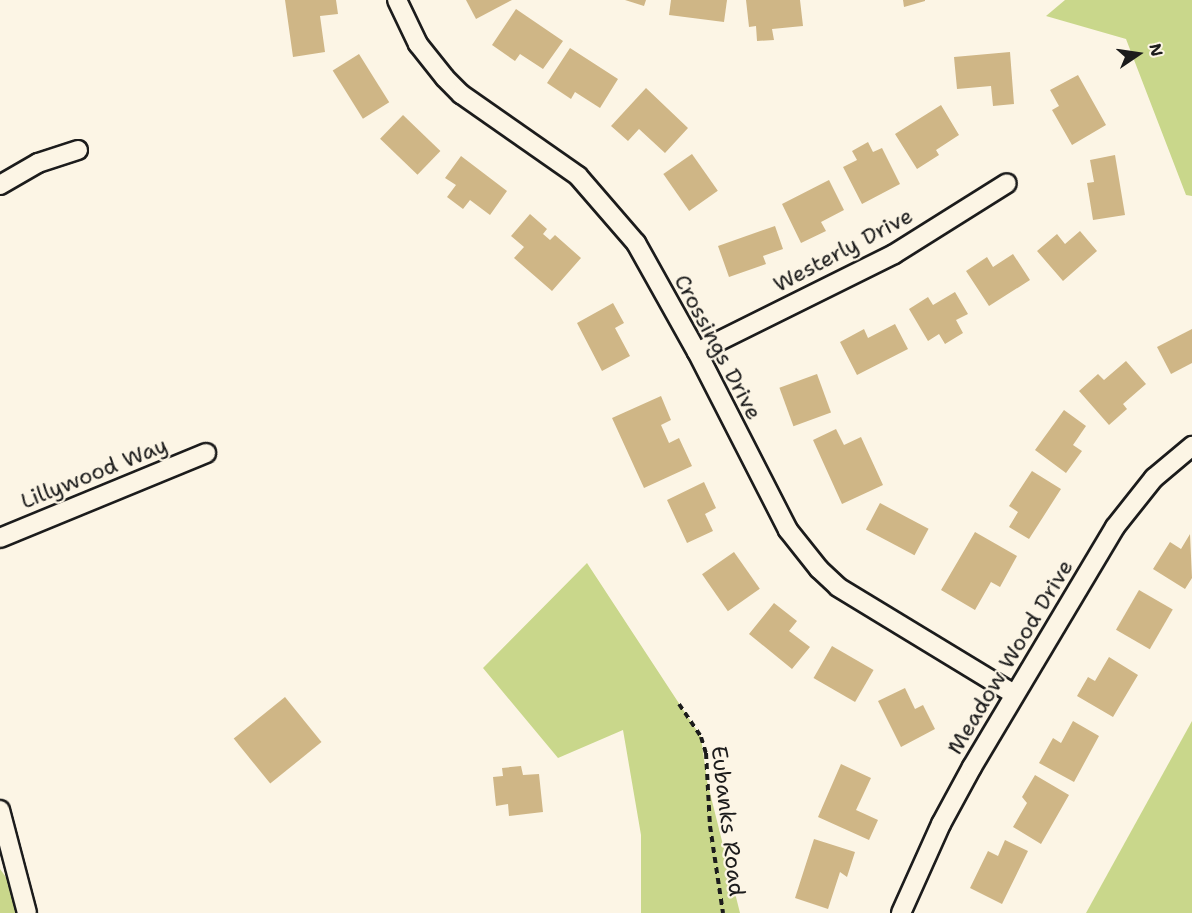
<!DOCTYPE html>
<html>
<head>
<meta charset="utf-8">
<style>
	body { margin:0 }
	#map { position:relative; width:1192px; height:913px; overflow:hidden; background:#fcf5e5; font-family:"Shantell Sans",sans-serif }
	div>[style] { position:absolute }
	.green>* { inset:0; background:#c9d78b }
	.building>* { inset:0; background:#cfb686; transform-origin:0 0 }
	.path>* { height:4px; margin-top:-2px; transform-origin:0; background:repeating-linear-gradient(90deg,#1c1c1c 0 6px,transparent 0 10.5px) }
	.roads { filter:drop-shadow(2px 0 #1c1c1c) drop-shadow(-2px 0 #1c1c1c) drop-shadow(0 2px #1c1c1c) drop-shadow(0 -2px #1c1c1c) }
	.street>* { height:18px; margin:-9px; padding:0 9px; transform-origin:9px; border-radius:9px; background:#fcf5e5 }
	span { translate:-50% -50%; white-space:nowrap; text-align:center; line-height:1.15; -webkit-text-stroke:4.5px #fcf5e5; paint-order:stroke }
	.street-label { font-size:22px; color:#1c1c1c }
	.north { position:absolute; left:1108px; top:24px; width:60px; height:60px; -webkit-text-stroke:4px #fcf5e5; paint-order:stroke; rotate:77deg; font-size:16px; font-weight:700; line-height:24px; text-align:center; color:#1c1c1c }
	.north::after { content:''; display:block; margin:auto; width:21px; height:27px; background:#1c1c1c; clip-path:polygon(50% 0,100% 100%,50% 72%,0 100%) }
</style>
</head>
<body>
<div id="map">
	<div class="green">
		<i style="clip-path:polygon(1065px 0,1192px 0,1192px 196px,1186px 195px,1126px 39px,1046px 16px)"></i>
		<i style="clip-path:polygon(587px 563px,701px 737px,707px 781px,740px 913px,641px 913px,641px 835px,623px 730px,558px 758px,483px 668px)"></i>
		<i style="clip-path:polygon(1192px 721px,1192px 913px,1086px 913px)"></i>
		<i style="clip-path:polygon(0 869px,32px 913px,0 913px)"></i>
	</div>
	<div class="building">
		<i style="clip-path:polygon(285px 0,336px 0,338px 14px,320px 16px,325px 52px,293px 57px)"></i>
		<i style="clip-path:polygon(466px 0,512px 0,476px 19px)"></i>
		<i style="clip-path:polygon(625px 0,646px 0,644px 6px)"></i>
		<i style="clip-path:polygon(671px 0,727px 0,724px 22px,669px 15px)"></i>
		<i style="clip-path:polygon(746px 0,800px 0,803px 26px,772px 29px,774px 40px,757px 41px,756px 26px,749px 27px)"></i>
		<i style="clip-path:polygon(903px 0,925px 0,925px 1px,904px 7px)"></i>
		<i style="clip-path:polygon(516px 9px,563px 41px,543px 69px,520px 54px,515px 61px,492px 45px)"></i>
		<i style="clip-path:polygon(570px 48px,618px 79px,600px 108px,575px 92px,571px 99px,547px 83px)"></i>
		<i style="clip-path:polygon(1010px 52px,1014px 104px,993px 106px,991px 86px,957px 89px,954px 57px)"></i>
		<i style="left:359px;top:54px;width:57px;height:31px;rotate:58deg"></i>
		<i style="clip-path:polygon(1078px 75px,1106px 125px,1072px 145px,1052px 110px,1059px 106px,1050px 90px)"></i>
		<i style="clip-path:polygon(646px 88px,688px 128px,665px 153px,639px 129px,628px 141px,611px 126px)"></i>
		<i style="clip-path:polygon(941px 105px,959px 135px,936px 150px,939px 155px,917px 169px,895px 134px)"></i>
		<i style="left:403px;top:115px;width:52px;height:33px;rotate:44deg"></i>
		<i style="clip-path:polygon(868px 142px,873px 152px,882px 148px,900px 184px,862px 204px,843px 167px,857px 160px,852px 151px)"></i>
		<i style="left:692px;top:154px;width:45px;height:35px;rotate:55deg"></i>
		<i style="clip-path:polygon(1115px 155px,1125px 215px,1093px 220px,1087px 183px,1094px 182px,1090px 160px)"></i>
		<i style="clip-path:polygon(461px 156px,507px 191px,490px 215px,470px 200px,463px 209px,447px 197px,456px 185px,445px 178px)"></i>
		<i style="clip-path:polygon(829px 180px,844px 210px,821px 222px,826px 231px,801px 243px,782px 204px)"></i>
		<i style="clip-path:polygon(530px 214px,547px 229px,543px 234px,550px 240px,555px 235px,581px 258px,552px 291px,514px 258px,524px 247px,511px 236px)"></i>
		<i style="clip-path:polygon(775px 226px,783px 249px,763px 256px,766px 264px,729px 277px,718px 246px)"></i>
		<i style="clip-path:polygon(1080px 231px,1097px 251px,1063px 281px,1037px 251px,1057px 234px,1065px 244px)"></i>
		<i style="clip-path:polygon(1013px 254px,1030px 280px,989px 306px,966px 271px,987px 257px,993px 267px)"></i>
		<i style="clip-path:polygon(955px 292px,968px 314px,956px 320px,963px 333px,945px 344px,939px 334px,928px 341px,909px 309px,928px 297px,933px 305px)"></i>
		<i style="clip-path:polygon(613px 303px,624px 323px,615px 328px,630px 356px,602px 371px,577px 323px)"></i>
		<i style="clip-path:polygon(895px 324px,908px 349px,857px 375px,840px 342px,864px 329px,868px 338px)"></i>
		<i style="clip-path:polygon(1192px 329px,1192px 363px,1171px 374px,1157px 347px)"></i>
		<i style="clip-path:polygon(1126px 361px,1146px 384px,1123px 404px,1127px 409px,1109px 425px,1079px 391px,1098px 374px,1104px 380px)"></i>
		<i style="left:817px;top:374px;width:41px;height:40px;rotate:70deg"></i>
		<i style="clip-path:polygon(661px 396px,671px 420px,661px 425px,669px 443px,679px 438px,692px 466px,644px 488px,612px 418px)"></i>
		<i style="clip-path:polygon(1064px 410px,1086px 426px,1073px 445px,1082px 451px,1066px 473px,1035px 450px)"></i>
		<i style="clip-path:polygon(836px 429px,844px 445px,861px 437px,883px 485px,842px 504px,813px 440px)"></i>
		<i style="clip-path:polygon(1032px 471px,1061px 489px,1029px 539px,1009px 527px,1018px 512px,1009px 506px)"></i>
		<i style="clip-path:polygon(704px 482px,716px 508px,705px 514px,713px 531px,687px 543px,667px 500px)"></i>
		<i style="left:880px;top:503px;width:55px;height:30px;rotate:28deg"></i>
		<i style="clip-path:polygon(975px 532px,1017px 556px,1000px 587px,991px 582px,975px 610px,941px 590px)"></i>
		<i style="clip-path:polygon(1190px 534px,1192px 578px,1185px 589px,1153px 569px,1170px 542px,1181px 549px)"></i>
		<i style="left:734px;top:552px;width:45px;height:39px;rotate:55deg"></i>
		<i style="left:1139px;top:590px;width:39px;height:46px;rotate:30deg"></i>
		<i style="clip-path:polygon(774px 603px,797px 621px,789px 631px,810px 647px,792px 669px,749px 634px)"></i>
		<i style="left:832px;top:646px;width:48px;height:37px;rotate:30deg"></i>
		<i style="clip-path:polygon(1109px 657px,1138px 675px,1113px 717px,1077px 696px,1088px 677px,1095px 681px)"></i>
		<i style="clip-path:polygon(905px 688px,915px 709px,923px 705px,935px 729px,901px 747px,878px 701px)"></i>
		<i style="left:285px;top:697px;width:58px;height:66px;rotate:51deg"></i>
		<i style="clip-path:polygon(1073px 721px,1099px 736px,1074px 782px,1039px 763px,1053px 738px,1061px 743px)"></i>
		<i style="clip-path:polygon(841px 764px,871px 778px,856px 810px,878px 820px,869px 840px,818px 817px)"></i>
		<i style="clip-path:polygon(521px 766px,523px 775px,539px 774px,543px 812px,509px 816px,508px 804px,496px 806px,493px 777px,503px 776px,502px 768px)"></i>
		<i style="clip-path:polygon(1035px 775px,1069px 795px,1041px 844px,1013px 827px,1027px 803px,1022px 797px)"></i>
		<i style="clip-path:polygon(814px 839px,855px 852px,847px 877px,840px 872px,828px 909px,795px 898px)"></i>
		<i style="clip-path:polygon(1005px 840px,1028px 851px,1002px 904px,970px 888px,988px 851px,998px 856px)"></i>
	</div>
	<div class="path">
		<i style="left:679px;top:704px;width:40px;rotate:56deg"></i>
		<i style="left:701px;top:737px;width:17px;rotate:73deg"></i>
		<i style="left:706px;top:753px;width:73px;rotate:86.9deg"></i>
		<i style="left:710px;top:826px;width:88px;rotate:81.5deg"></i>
	</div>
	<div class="roads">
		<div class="street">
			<i style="left:397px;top:0;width:49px;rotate:64.5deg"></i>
			<i style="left:418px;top:44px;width:43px;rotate:51.5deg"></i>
			<i style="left:445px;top:78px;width:23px;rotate:45deg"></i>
			<i style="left:461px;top:94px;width:143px;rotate:35deg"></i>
			<i style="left:578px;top:176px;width:89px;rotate:49.1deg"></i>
			<i style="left:636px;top:243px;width:125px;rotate:60.8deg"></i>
			<i style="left:697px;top:352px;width:200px;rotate:62.9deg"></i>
			<i style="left:788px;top:530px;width:50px;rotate:51.5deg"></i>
			<i style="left:819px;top:569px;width:26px;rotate:43deg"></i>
			<i style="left:838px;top:587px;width:206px;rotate:31.3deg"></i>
			<i style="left:0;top:185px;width:44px;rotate:-30.1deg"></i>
			<i style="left:38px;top:163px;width:42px;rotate:-18deg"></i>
			<i style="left:697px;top:352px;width:220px;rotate:-26.4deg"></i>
			<i style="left:894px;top:254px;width:133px;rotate:-32.1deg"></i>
			<i style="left:0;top:538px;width:223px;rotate:-22.4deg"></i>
			<i style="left:0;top:810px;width:106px;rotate:75.3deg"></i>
			<i style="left:901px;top:913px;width:98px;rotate:-65.8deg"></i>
			<i style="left:941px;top:824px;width:65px;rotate:-61.5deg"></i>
			<i style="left:972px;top:767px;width:279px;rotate:-59.2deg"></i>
			<i style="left:1115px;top:527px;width:63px;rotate:-51.5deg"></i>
			<i style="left:1154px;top:478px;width:50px;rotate:-40.1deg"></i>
		</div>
	</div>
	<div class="street-label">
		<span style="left:843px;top:250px;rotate:-28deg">Westerly Drive</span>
		<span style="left:718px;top:347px;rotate:62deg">Crossings Drive</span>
		<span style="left:94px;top:473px;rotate:-22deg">Lillywood Way</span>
		<span style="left:1010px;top:657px;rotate:-59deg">Meadow Wood Drive</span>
		<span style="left:728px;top:821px;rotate:83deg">Eubanks Road</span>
	</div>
	<div class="north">N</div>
</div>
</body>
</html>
